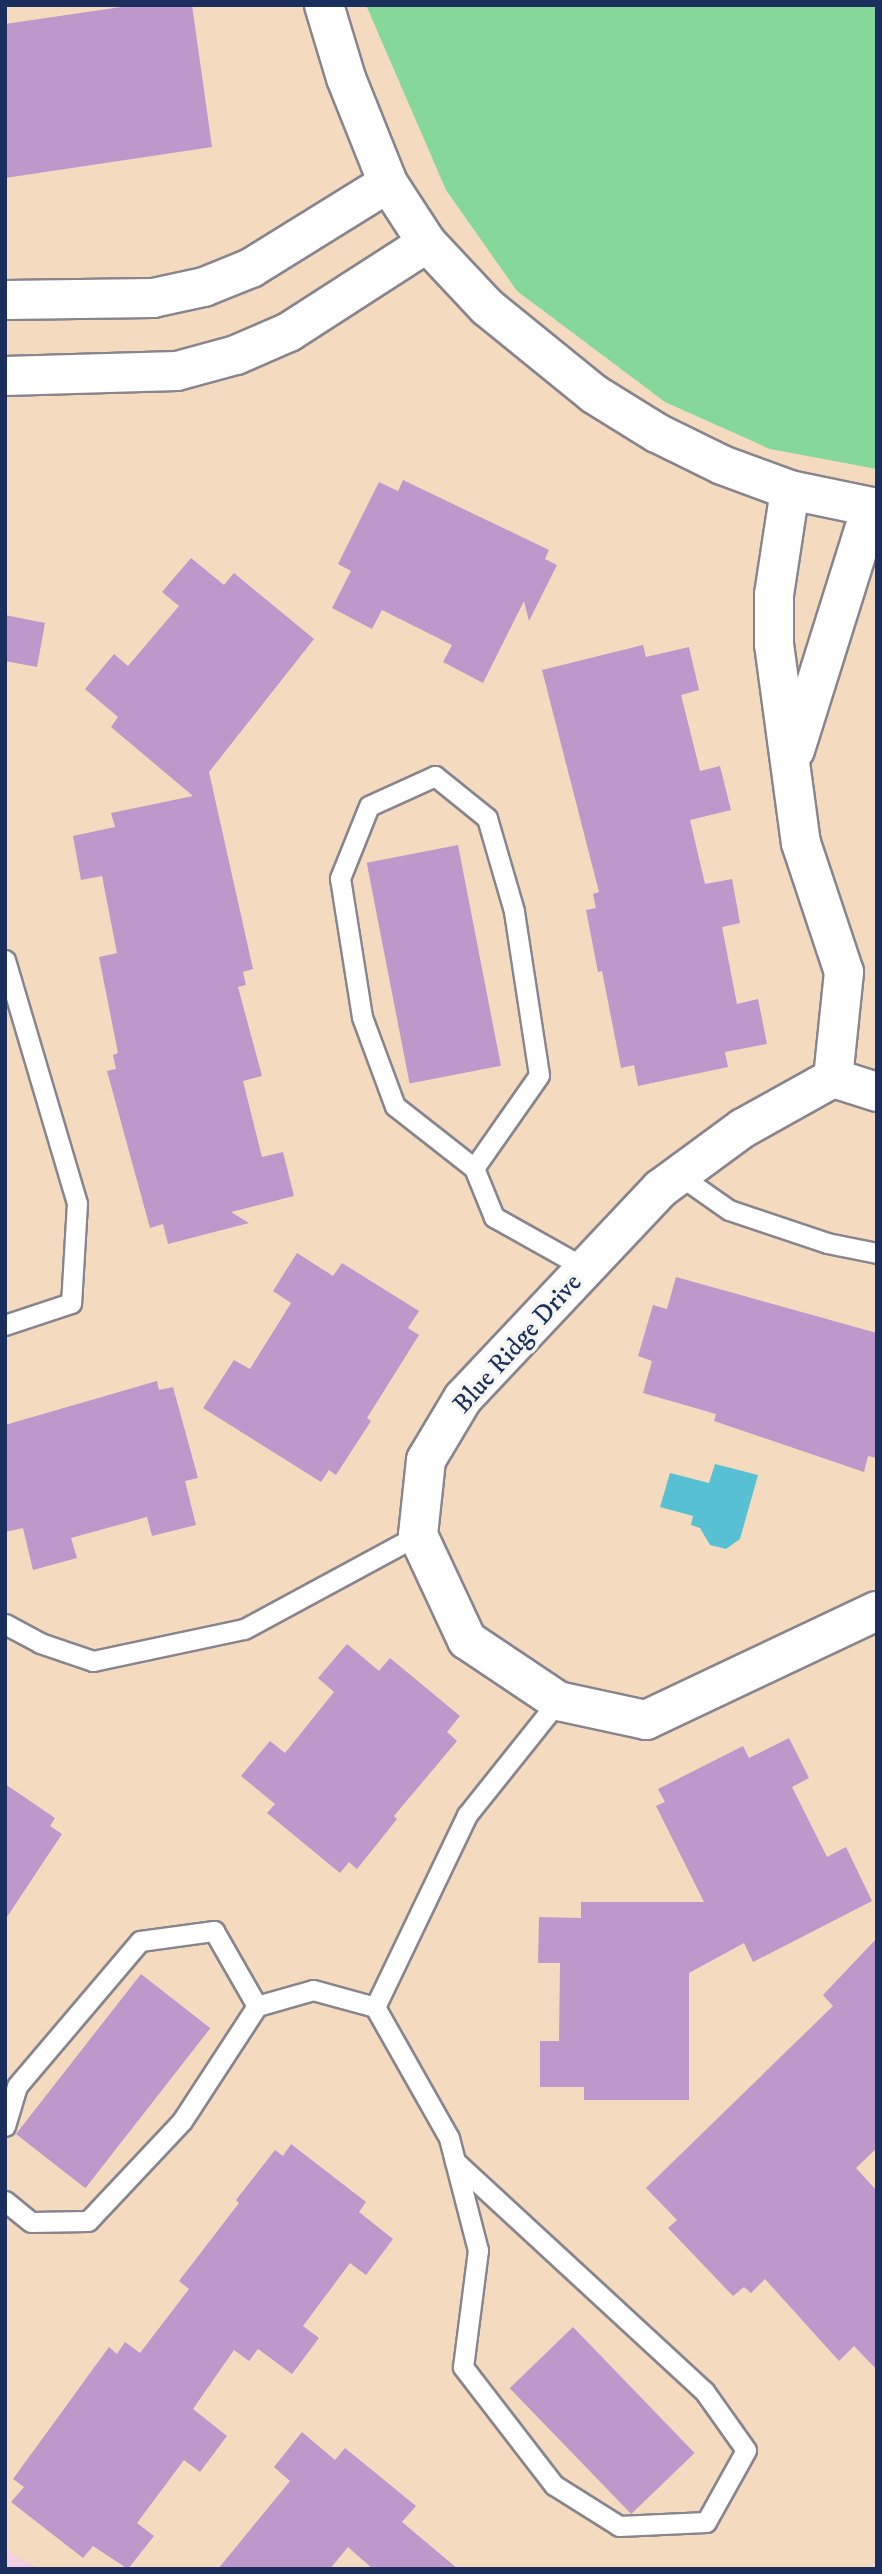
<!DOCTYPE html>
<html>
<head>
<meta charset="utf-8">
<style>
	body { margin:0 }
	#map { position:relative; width:882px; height:2574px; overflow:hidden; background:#f4dbbf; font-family:"IM FELL DW Pica",serif }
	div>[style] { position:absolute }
	.built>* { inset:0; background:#f3cfe0 }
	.green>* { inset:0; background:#85d89a }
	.water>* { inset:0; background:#57c0d3 }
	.building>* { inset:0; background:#be97cb; transform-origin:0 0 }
	.roads { filter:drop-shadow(2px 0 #88858e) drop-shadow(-2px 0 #88858e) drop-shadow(0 2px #88858e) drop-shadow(0 -2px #88858e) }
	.service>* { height:19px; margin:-9.5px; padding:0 9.5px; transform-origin:9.5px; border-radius:9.5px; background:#fff }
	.minor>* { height:38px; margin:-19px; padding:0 19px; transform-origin:19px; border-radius:19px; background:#fff }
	span { translate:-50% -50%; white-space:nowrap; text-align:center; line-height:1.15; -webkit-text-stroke:7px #f6f6f2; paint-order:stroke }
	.street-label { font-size:26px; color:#1b2f5e }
	.frame { position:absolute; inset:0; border:7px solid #1b2f5e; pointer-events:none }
</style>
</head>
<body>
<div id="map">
	<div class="built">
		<i style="clip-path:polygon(5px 2549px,39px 2569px,5px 2569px)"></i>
	</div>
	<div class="green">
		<i style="clip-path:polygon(366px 5px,877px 5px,877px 469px,770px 449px,665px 402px,517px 291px,446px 190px)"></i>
	</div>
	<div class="water">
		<i style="clip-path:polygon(715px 1464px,758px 1475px,740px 1539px,726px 1549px,710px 1545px,700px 1528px,691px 1525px,693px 1516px,660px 1507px,670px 1473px,709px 1483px)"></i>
	</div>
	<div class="building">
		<i style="clip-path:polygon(135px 5px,192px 5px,212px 147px,5px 178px,5px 24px)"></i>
		<i style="clip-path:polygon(403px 480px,549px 550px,545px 559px,557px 565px,529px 621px,524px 601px,483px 683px,443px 662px,452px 645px,382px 610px,372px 629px,332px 608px,351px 571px,338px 564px,379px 482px,398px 491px)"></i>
		<i style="clip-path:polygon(191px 558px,224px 585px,234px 573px,314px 639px,209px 772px,253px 969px,243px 972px,246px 985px,238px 987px,262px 1076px,243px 1081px,262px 1157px,283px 1152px,294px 1196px,231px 1212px,249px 1223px,168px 1244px,163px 1224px,150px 1228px,107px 1071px,116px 1069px,113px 1055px,118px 1053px,99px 957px,117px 953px,102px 876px,81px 880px,73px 836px,115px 827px,111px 813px,193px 796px,111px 727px,118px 717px,85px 689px,114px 654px,128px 666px,179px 606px,162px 592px)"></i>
		<i style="clip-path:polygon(5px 615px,45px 623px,37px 667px,5px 661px)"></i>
		<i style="clip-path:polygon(643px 645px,646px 657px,689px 647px,699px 690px,681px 695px,700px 771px,720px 766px,731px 810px,690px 820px,705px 884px,732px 879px,740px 923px,722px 927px,737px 1004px,758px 999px,767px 1044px,725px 1052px,728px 1067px,638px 1086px,634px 1065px,621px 1068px,602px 971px,598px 972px,586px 910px,596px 908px,593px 894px,599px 892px,542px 670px)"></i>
		<i style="left:458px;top:845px;width:225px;height:93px;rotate:79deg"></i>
		<i style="clip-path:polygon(297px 1253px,333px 1276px,342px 1263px,419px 1311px,408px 1328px,419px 1335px,367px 1418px,371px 1421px,336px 1475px,329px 1470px,321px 1482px,203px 1408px,234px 1360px,250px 1369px,291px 1303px,273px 1291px)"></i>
		<i style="clip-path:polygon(676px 1277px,877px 1333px,877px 1458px,868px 1456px,864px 1472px,714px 1421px,716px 1414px,643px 1393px,652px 1361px,638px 1356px,653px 1305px,667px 1309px)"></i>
		<i style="clip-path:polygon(157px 1381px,159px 1390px,173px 1387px,198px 1478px,185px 1481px,196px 1525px,152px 1536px,147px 1517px,71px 1538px,77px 1558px,33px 1570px,23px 1528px,5px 1532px,5px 1425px)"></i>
		<i style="clip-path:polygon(347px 1644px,379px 1671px,390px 1658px,460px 1716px,447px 1732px,457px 1741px,394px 1816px,397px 1819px,357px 1869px,349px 1862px,340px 1873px,267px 1813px,275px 1804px,241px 1776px,270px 1741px,285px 1753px,334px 1692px,318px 1678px)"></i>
		<i style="clip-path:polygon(789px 1738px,809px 1778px,792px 1787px,827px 1857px,846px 1847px,872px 1901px,753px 1962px,744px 1943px,689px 1973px,689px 2100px,584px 2100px,584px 2087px,540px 2087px,540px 2041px,559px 2041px,560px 1963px,538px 1963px,539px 1917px,581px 1918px,581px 1902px,704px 1902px,656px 1806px,665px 1802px,658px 1789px,743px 1746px,749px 1758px)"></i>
		<i style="clip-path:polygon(5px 1784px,55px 1818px,50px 1826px,62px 1834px,5px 1920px)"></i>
		<i style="clip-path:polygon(877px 1938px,877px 2148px,856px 2168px,877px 2191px,877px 2370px,854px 2346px,839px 2361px,765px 2279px,751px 2293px,744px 2287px,733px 2296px,668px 2228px,677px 2220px,646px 2188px,833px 2006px,823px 1995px)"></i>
		<i style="left:141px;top:1974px;width:88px;height:203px;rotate:38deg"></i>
		<i style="clip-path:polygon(291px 2144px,366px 2202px,359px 2212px,393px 2239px,366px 2275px,350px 2263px,303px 2326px,319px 2338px,292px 2374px,258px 2349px,249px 2361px,234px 2350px,193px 2409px,227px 2436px,200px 2472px,184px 2460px,137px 2523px,154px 2536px,128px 2569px,93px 2546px,83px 2558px,11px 2502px,24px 2487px,13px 2479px,109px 2347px,117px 2354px,125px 2342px,140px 2353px,189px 2289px,179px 2281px,239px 2203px,236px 2200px,275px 2150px,283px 2156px)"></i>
		<i style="left:573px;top:2327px;width:175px;height:88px;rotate:46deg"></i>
		<i style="clip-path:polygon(302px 2432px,335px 2460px,345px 2448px,416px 2506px,402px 2522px,458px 2569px,373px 2569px,348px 2547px,330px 2569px,218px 2569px,290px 2481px,274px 2467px)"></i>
	</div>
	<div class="roads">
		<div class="service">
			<i style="left:5px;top:960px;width:253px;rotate:73.5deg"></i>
			<i style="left:77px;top:1203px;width:100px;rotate:93.4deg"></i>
			<i style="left:71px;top:1303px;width:70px;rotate:161.6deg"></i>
			<i style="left:474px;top:1168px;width:113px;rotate:-55deg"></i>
			<i style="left:539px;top:1075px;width:166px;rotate:-98.7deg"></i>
			<i style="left:514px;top:911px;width:97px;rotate:-106.2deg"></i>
			<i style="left:487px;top:818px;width:67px;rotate:-141.1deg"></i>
			<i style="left:435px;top:776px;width:72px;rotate:155.6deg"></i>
			<i style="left:369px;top:806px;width:78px;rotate:111.9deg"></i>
			<i style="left:340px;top:878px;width:141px;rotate:81deg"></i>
			<i style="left:362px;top:1017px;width:95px;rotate:69.7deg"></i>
			<i style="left:395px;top:1106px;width:100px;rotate:38.1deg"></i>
			<i style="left:474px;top:1168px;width:53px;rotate:67.8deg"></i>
			<i style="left:494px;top:1217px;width:104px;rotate:29.3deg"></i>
			<i style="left:679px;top:1175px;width:61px;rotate:35deg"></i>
			<i style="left:729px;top:1210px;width:103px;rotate:18.6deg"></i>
			<i style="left:827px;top:1243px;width:51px;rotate:11.3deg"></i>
			<i style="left:5px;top:1624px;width:40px;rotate:28deg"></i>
			<i style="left:40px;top:1643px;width:56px;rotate:18.8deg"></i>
			<i style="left:93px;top:1661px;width:154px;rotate:-12deg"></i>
			<i style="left:244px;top:1629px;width:198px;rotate:-28.4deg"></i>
			<i style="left:375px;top:2007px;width:213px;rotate:-64.4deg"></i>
			<i style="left:467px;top:1815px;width:146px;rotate:-51.4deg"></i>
			<i style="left:5px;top:2126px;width:42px;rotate:-73.3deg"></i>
			<i style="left:17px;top:2086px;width:190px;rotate:-49.7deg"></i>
			<i style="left:140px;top:1941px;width:75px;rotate:-7.7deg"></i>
			<i style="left:214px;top:1931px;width:86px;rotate:60.2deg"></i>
			<i style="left:5px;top:2201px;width:33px;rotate:39deg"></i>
			<i style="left:31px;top:2222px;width:57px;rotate:-1deg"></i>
			<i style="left:88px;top:2221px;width:137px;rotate:-46.8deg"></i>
			<i style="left:182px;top:2121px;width:137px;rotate:-56.9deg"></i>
			<i style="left:257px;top:2006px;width:58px;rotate:-15.9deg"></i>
			<i style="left:313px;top:1990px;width:64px;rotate:15.3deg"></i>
			<i style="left:375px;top:2007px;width:150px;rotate:60.5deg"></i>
			<i style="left:449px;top:2138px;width:116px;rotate:75.5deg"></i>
			<i style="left:478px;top:2250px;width:118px;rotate:97.3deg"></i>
			<i style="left:463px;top:2367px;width:149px;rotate:52.4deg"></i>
			<i style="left:554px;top:2485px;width:77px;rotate:32.2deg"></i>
			<i style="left:619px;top:2526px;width:87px;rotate:-2.6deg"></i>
			<i style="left:706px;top:2522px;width:82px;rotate:-60.9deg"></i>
			<i style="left:746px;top:2450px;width:72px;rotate:-125.4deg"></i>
			<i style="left:704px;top:2391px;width:339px;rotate:-137.3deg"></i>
		</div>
		<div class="minor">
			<i style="left:324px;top:5px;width:76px;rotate:73.2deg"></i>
			<i style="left:346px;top:78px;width:113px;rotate:68.2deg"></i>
			<i style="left:388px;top:183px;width:72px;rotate:57deg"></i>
			<i style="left:427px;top:243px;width:88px;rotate:46.8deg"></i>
			<i style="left:487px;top:307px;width:138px;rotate:39.1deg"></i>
			<i style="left:594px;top:394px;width:74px;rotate:31.8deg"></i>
			<i style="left:657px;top:433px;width:72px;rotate:26.2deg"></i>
			<i style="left:722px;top:465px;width:72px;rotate:20.2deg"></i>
			<i style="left:790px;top:490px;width:89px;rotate:11.7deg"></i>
			<i style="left:5px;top:300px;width:148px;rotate:-0.8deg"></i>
			<i style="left:153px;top:298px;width:52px;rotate:-12.2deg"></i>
			<i style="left:204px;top:287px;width:51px;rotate:-22deg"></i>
			<i style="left:251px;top:268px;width:161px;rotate:-31.8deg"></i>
			<i style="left:5px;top:376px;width:172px;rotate:-1.7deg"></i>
			<i style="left:177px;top:371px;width:61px;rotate:-15.2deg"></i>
			<i style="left:236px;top:355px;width:58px;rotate:-23.5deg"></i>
			<i style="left:289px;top:332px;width:164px;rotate:-32.8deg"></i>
			<i style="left:790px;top:490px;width:106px;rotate:98.7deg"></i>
			<i style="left:774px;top:595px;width:49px;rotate:90deg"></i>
			<i style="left:774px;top:644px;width:201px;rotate:82.3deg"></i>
			<i style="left:801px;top:843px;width:136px;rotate:71.6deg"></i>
			<i style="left:844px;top:972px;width:107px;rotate:95.9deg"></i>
			<i style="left:795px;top:750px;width:254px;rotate:-72.6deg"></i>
			<i style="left:877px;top:1092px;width:46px;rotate:-162.3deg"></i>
			<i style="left:833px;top:1078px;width:103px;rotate:150.9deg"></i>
			<i style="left:743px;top:1128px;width:103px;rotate:143.7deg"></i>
			<i style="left:660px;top:1189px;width:287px;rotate:133.3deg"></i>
			<i style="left:463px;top:1398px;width:72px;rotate:120.8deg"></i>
			<i style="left:426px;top:1460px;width:75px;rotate:96.1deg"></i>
			<i style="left:418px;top:1535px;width:116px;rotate:65deg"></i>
			<i style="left:467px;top:1640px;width:110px;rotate:33.8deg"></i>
			<i style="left:558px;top:1701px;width:90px;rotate:12.2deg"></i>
			<i style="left:646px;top:1720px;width:255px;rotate:-25.3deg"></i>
		</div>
	</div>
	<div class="street-label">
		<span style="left:518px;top:1344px;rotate:-48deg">Blue Ridge Drive</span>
	</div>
	<div class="frame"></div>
</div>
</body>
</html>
